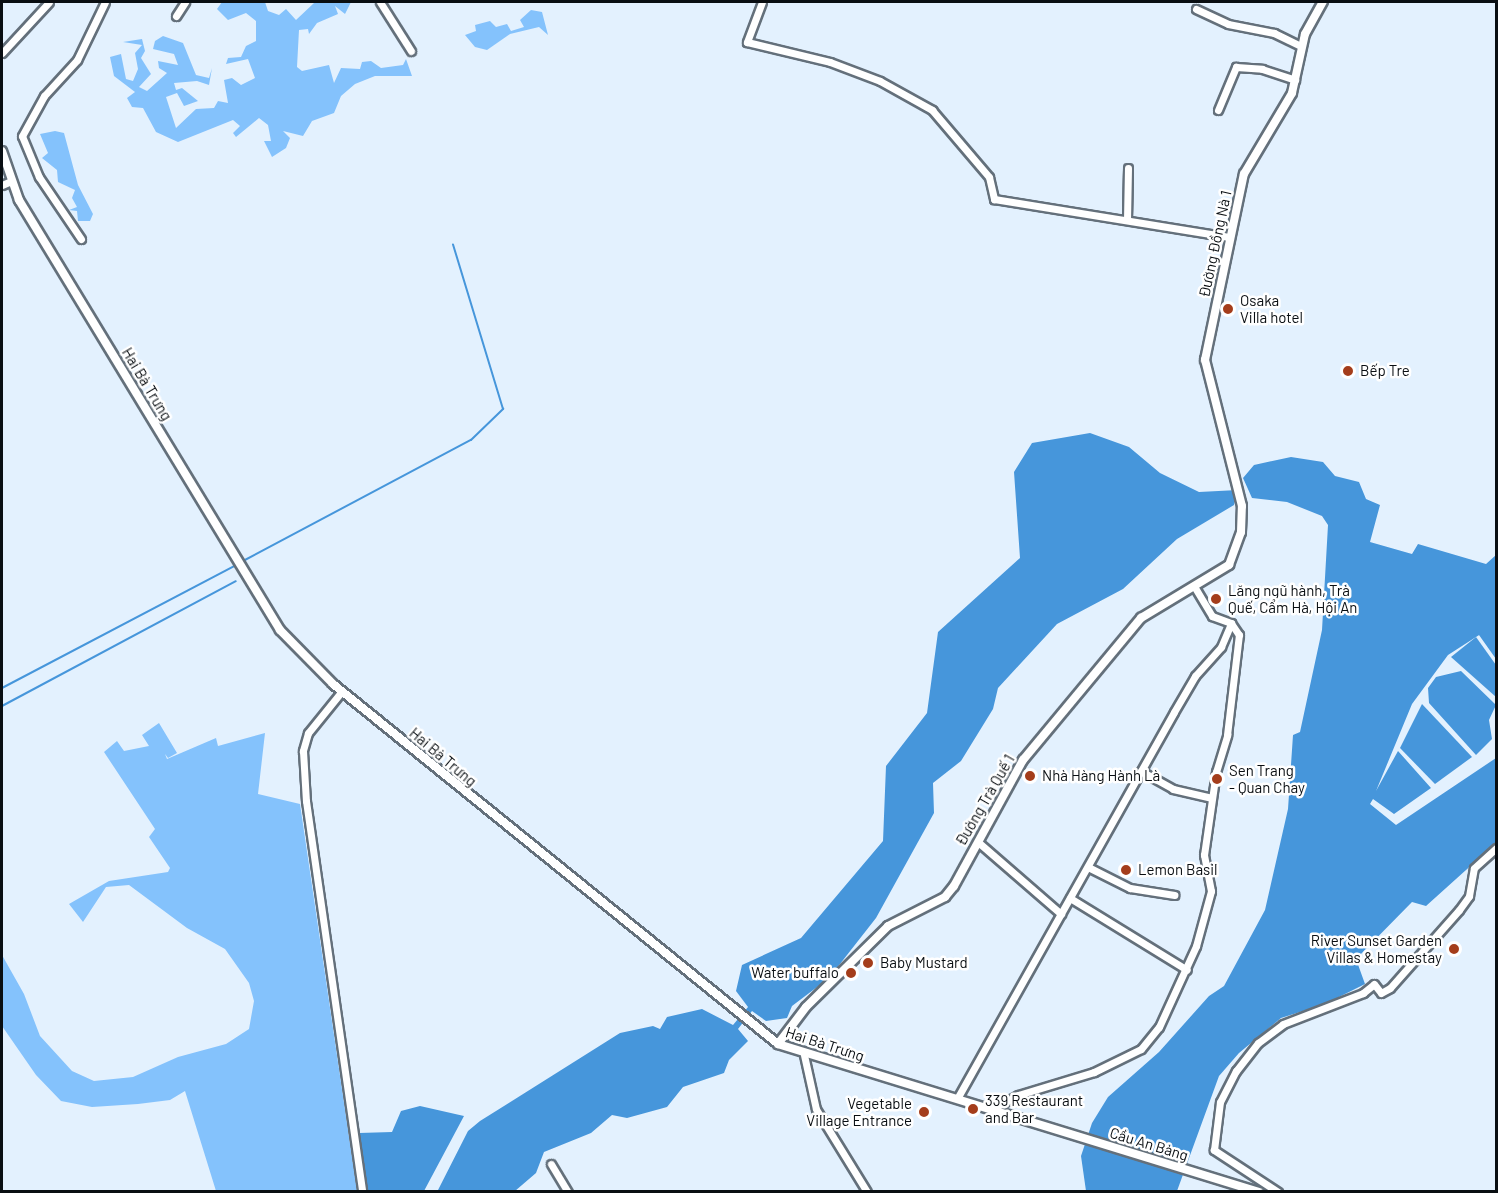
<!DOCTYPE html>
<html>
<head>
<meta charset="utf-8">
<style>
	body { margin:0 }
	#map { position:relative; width:1498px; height:1193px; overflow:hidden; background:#e3f1fe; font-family:Barlow,sans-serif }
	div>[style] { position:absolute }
	.green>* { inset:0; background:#84c2fc }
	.water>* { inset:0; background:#4696db }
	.stream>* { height:2px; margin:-1px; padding:0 1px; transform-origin:1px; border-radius:1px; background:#4696db }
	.roads { filter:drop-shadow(2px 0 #64707b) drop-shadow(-2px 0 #64707b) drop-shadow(0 2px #64707b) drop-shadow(0 -2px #64707b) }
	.minor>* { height:7px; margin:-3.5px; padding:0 3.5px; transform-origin:3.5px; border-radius:3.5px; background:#fff }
	.tertiary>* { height:8px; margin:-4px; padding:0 4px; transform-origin:4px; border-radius:4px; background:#fff }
	.dots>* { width:16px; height:16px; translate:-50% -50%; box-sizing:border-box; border:3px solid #fff; border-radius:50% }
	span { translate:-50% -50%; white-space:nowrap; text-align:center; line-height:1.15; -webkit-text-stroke:5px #fff; paint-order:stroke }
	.street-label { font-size:15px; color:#090e12 }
	.poi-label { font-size:15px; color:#090e12 }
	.left { translate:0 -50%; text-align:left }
	.right { translate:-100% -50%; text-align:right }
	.frame { position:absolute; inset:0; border:3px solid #090e12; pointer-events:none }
</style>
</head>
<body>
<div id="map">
	<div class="green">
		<i style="clip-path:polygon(245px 2px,265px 2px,268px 11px,279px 15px,286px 9px,296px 20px,314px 3px,351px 2px,345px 14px,335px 6px,338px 14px,317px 23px,309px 34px,308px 29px,299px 30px,297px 67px,302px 71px,329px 65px,334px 83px,341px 68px,360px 69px,362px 62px,371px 61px,381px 68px,403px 65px,406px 59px,412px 76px,375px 76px,355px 84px,341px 96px,334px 113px,312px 121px,303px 136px,283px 131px,290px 138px,286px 148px,272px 157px,264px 141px,271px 141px,268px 125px,259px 118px,236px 137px,233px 133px,240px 126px,233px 120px,178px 142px,156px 132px,143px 108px,132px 107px,127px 98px,135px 92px,114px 76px,110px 57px,121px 54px,126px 79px,133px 81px,138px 69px,135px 53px,142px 45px,123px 42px,142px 39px,145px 51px,141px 58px,151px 74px,139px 87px,147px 91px,167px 73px,159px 68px,158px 61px,178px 65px,174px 54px,153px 49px,155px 41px,163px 36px,183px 43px,196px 75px,209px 78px,212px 68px,209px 85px,197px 81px,174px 83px,176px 90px,182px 88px,198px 101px,184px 106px,177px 93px,166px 97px,176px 128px,196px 109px,214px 108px,218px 101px,228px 103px,224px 80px,232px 78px,241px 85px,255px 78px,248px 59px,226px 64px,228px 58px,241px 57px,246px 46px,256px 41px,256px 21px,246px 13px,228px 20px,217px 9px,222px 2px)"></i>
		<i style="clip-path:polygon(531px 10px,542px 12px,548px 35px,539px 27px,510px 34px,487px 50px,475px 47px,465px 35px,476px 31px,475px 25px,490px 21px,496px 27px,507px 24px,511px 31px,524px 27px,520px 20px)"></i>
		<i style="clip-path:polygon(55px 131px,64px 133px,78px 185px,93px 214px,90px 221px,78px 221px,77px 211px,69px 210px,77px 207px,72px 198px,75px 190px,58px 182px,57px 170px,42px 158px,48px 153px,40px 134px)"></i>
		<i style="clip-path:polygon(159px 723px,177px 753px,168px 758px,165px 754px,167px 759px,216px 738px,218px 746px,265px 733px,258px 794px,300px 804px,357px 1191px,216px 1191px,185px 1091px,170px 1100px,138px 1104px,92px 1107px,61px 1101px,36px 1075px,2px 1026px,2px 955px,24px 994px,40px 1036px,72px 1071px,94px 1081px,133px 1077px,178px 1057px,226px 1044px,249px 1029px,254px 1001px,249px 983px,225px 949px,187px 928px,129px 885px,106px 887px,83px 922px,69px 904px,109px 881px,168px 872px,170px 868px,149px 837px,155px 829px,104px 752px,117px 741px,124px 751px,149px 746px,142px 735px)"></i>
	</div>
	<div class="water">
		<i style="clip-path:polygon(1090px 433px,1129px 447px,1160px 473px,1199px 492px,1238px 490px,1234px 505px,1177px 539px,1123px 589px,1057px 624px,998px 688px,993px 709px,961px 761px,933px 783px,934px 813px,876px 918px,829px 978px,792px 1006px,787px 1018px,766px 1021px,752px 1011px,738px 1029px,748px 1041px,729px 1060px,724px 1073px,683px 1087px,667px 1107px,627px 1118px,612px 1115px,591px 1133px,544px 1152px,536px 1173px,515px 1191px,437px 1192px,468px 1131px,480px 1121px,620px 1033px,653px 1026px,660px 1029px,667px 1017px,702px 1009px,733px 1025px,748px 1007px,736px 991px,742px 965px,801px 938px,883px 841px,886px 766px,927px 713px,938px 632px,1020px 558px,1014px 472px,1032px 443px)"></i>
		<i style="clip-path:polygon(1291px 457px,1323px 462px,1335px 476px,1359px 482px,1366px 499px,1380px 505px,1370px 542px,1412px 554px,1418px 544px,1486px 564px,1496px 555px,1496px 659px,1479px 635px,1490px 628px,1448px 655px,1412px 704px,1376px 791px,1398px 751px,1431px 788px,1394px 814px,1373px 799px,1370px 804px,1396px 825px,1496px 758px,1496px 843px,1426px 906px,1412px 902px,1356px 959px,1365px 984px,1325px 1004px,1281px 1018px,1239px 1053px,1219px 1076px,1177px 1191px,1086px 1191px,1081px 1156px,1092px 1123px,1108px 1097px,1159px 1052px,1209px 996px,1224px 986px,1265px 910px,1288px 809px,1293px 735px,1300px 732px,1322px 630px,1328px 525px,1322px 516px,1287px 502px,1252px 498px,1243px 478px,1254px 465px)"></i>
		<i style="clip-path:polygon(1476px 637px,1496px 665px,1496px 697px,1451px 657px)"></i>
		<i style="clip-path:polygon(1461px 671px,1496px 705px,1489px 720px,1492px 739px,1476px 755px,1429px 703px,1428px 688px,1436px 677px)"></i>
		<i style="clip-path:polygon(1422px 704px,1472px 757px,1435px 784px,1400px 748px)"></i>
		<i style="clip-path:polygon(420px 1106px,464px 1116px,424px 1191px,366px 1191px,359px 1133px,392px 1132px,401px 1111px)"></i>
	</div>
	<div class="stream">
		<i style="left:243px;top:561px;width:258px;rotate:-28deg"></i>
		<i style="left:471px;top:440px;width:45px;rotate:-44.1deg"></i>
		<i style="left:503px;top:409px;width:172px;rotate:-106.9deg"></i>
		<i style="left:2px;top:688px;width:267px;rotate:-27.7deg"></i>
		<i style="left:2px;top:706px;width:265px;rotate:-28.1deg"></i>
	</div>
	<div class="roads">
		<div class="minor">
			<i style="left:380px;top:2px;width:58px;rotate:57.7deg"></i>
			<i style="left:762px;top:2px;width:43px;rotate:110.6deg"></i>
			<i style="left:747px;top:42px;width:85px;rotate:13.5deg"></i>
			<i style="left:830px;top:62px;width:53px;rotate:20.8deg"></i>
			<i style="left:880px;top:81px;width:60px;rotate:29.1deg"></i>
			<i style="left:932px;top:110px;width:88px;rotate:49.6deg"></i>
			<i style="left:989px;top:177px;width:23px;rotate:77deg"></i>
			<i style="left:994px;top:199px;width:238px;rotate:9.2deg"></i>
			<i style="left:1196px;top:9px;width:35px;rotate:25deg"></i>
			<i style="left:1228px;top:24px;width:47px;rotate:11.1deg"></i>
			<i style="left:1274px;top:33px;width:30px;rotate:26deg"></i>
			<i style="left:176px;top:16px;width:17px;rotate:-57deg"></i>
			<i style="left:2px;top:53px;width:69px;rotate:-47.3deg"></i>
			<i style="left:1218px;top:110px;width:47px;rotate:-67.3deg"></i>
			<i style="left:1236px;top:67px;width:26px;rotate:4deg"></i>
			<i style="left:1262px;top:69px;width:35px;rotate:18deg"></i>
			<i style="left:2px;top:185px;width:10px;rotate:-24deg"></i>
			<i style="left:1127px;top:220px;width:52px;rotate:-88.9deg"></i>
			<i style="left:81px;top:239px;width:75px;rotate:-124.1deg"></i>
			<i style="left:39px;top:177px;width:44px;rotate:-112.5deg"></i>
			<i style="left:22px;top:136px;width:46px;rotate:-61.2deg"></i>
			<i style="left:44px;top:96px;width:49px;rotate:-47.5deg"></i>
			<i style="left:77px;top:60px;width:64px;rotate:-64.2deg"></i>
			<i style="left:342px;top:691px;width:54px;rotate:129deg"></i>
			<i style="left:308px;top:733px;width:19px;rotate:106deg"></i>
			<i style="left:303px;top:751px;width:50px;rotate:86.6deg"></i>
			<i style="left:306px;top:801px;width:395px;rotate:81.8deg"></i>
			<i style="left:1141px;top:771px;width:37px;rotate:29deg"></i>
			<i style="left:1173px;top:789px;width:40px;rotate:13deg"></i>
			<i style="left:978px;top:842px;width:110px;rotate:40.9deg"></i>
			<i style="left:1088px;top:867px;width:47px;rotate:26.6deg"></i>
			<i style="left:1130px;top:888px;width:45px;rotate:9deg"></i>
			<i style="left:1070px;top:898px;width:137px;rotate:31.6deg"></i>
			<i style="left:804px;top:1055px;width:55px;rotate:77.5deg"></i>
			<i style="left:816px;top:1109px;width:97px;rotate:58.4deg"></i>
			<i style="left:958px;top:1097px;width:441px;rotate:-60.7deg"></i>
			<i style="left:1174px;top:712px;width:42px;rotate:-59.7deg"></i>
			<i style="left:1195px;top:676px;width:39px;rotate:-48deg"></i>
			<i style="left:1221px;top:647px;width:26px;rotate:-67deg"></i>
			<i style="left:992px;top:1109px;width:30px;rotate:-28deg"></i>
			<i style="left:1018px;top:1095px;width:79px;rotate:-16.8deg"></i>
			<i style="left:1094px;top:1072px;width:52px;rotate:-26.1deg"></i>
			<i style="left:1141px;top:1049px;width:28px;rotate:-51deg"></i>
			<i style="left:1159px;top:1027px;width:89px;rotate:-65.4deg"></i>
			<i style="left:1196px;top:946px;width:57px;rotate:-74.7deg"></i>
			<i style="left:1211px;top:891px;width:37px;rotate:-101deg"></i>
			<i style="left:1204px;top:855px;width:84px;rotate:-81.8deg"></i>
			<i style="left:1216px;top:772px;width:39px;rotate:-73deg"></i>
			<i style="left:1227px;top:735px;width:101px;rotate:-83.2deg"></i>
			<i style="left:1239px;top:635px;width:14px;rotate:-124deg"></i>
			<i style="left:1231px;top:623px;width:20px;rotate:-160deg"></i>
			<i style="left:1212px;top:616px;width:35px;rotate:-121deg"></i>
			<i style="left:551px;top:1164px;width:33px;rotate:59deg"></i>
			<i style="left:1278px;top:1192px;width:77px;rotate:-146.7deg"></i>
			<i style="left:1214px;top:1150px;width:48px;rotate:-82.9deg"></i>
			<i style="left:1220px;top:1102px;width:35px;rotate:-63deg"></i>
			<i style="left:1236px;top:1071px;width:36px;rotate:-52deg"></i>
			<i style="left:1258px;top:1043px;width:31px;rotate:-37deg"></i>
			<i style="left:1283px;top:1024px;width:86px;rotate:-21.2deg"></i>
			<i style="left:1363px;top:993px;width:14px;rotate:-39deg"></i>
			<i style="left:1374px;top:984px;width:11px;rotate:52deg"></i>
			<i style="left:1381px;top:993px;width:10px;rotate:-29deg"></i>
			<i style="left:1390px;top:988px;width:104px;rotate:-48.5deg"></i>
			<i style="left:1459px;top:910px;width:17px;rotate:-54deg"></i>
			<i style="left:1469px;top:896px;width:28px;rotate:-80deg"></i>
			<i style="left:1474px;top:868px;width:30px;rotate:-42deg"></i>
		</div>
		<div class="tertiary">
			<i style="left:2px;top:151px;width:52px;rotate:70.9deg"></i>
			<i style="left:19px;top:200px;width:503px;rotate:58.74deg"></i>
			<i style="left:280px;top:630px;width:76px;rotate:45.5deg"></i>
			<i style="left:333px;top:684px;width:572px;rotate:38.97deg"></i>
			<i style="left:778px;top:1044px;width:503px;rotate:17.1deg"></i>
			<i style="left:778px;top:1044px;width:46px;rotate:-52.9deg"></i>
			<i style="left:806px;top:1007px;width:115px;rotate:-44.6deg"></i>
			<i style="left:888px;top:926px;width:64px;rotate:-27deg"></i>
			<i style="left:945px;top:897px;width:14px;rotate:-51deg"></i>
			<i style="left:954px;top:886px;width:144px;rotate:-61.3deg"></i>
			<i style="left:1023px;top:760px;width:185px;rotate:-50.3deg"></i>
			<i style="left:1141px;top:618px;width:103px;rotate:-31.1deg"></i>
			<i style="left:1229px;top:565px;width:35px;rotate:-70deg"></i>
			<i style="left:1241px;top:532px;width:26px;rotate:-88deg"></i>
			<i style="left:1242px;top:506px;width:151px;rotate:-104.2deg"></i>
			<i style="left:1205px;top:360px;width:190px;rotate:-78.2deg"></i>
			<i style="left:1244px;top:174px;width:94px;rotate:-59.3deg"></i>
			<i style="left:1292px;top:93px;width:60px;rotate:-77.6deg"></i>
			<i style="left:1305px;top:34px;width:37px;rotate:-61deg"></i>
		</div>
	</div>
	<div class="dots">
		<i style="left:1228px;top:309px;background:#a43d1b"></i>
		<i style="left:1348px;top:371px;background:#a43d1b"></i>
		<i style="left:1216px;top:599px;background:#a43d1b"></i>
		<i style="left:1030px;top:776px;background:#a43d1b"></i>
		<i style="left:1217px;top:779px;background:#a43d1b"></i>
		<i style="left:1126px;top:870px;background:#a43d1b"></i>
		<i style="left:1454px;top:949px;background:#a43d1b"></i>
		<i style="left:868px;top:963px;background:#a43d1b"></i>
		<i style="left:851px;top:973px;background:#a43d1b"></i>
		<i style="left:973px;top:1109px;background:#a43d1b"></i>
		<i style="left:924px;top:1112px;background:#a43d1b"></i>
	</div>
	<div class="street-label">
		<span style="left:1215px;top:244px;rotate:-78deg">Đường Đồng Nà 1</span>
		<span style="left:147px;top:384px;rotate:59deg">Hai Bà Trưng</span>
		<span style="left:443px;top:757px;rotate:40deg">Hai Bà Trưng</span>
		<span style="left:985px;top:800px;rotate:-60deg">Đường Trà Quế 1</span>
		<span style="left:825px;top:1044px;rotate:18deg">Hai Bà Trưng</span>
		<span style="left:1149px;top:1144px;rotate:17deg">Cầu An Bàng</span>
	</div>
	<div class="poi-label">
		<span class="left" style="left:1240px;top:309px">Osaka<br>Villa hotel</span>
		<span class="left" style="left:1360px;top:371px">Bếp Tre</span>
		<span class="left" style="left:1228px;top:599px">Lăng ngũ hành, Trà<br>Quế, Cẩm Hà, Hội An</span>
		<span class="left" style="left:1229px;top:779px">Sen Trang<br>- Quan Chay</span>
		<span class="left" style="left:1042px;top:776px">Nhà Hàng Hành Là</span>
		<span class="left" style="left:1138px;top:870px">Lemon Basil</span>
		<span class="right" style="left:1442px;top:949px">River Sunset Garden<br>Villas &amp; Homestay</span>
		<span class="left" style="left:880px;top:963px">Baby Mustard</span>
		<span class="right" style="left:839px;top:973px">Water buffalo</span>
		<span class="left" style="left:985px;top:1109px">339 Restaurant<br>and Bar</span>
		<span class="right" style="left:912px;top:1112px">Vegetable<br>Village Entrance</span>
	</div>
	<div class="frame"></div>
</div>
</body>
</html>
